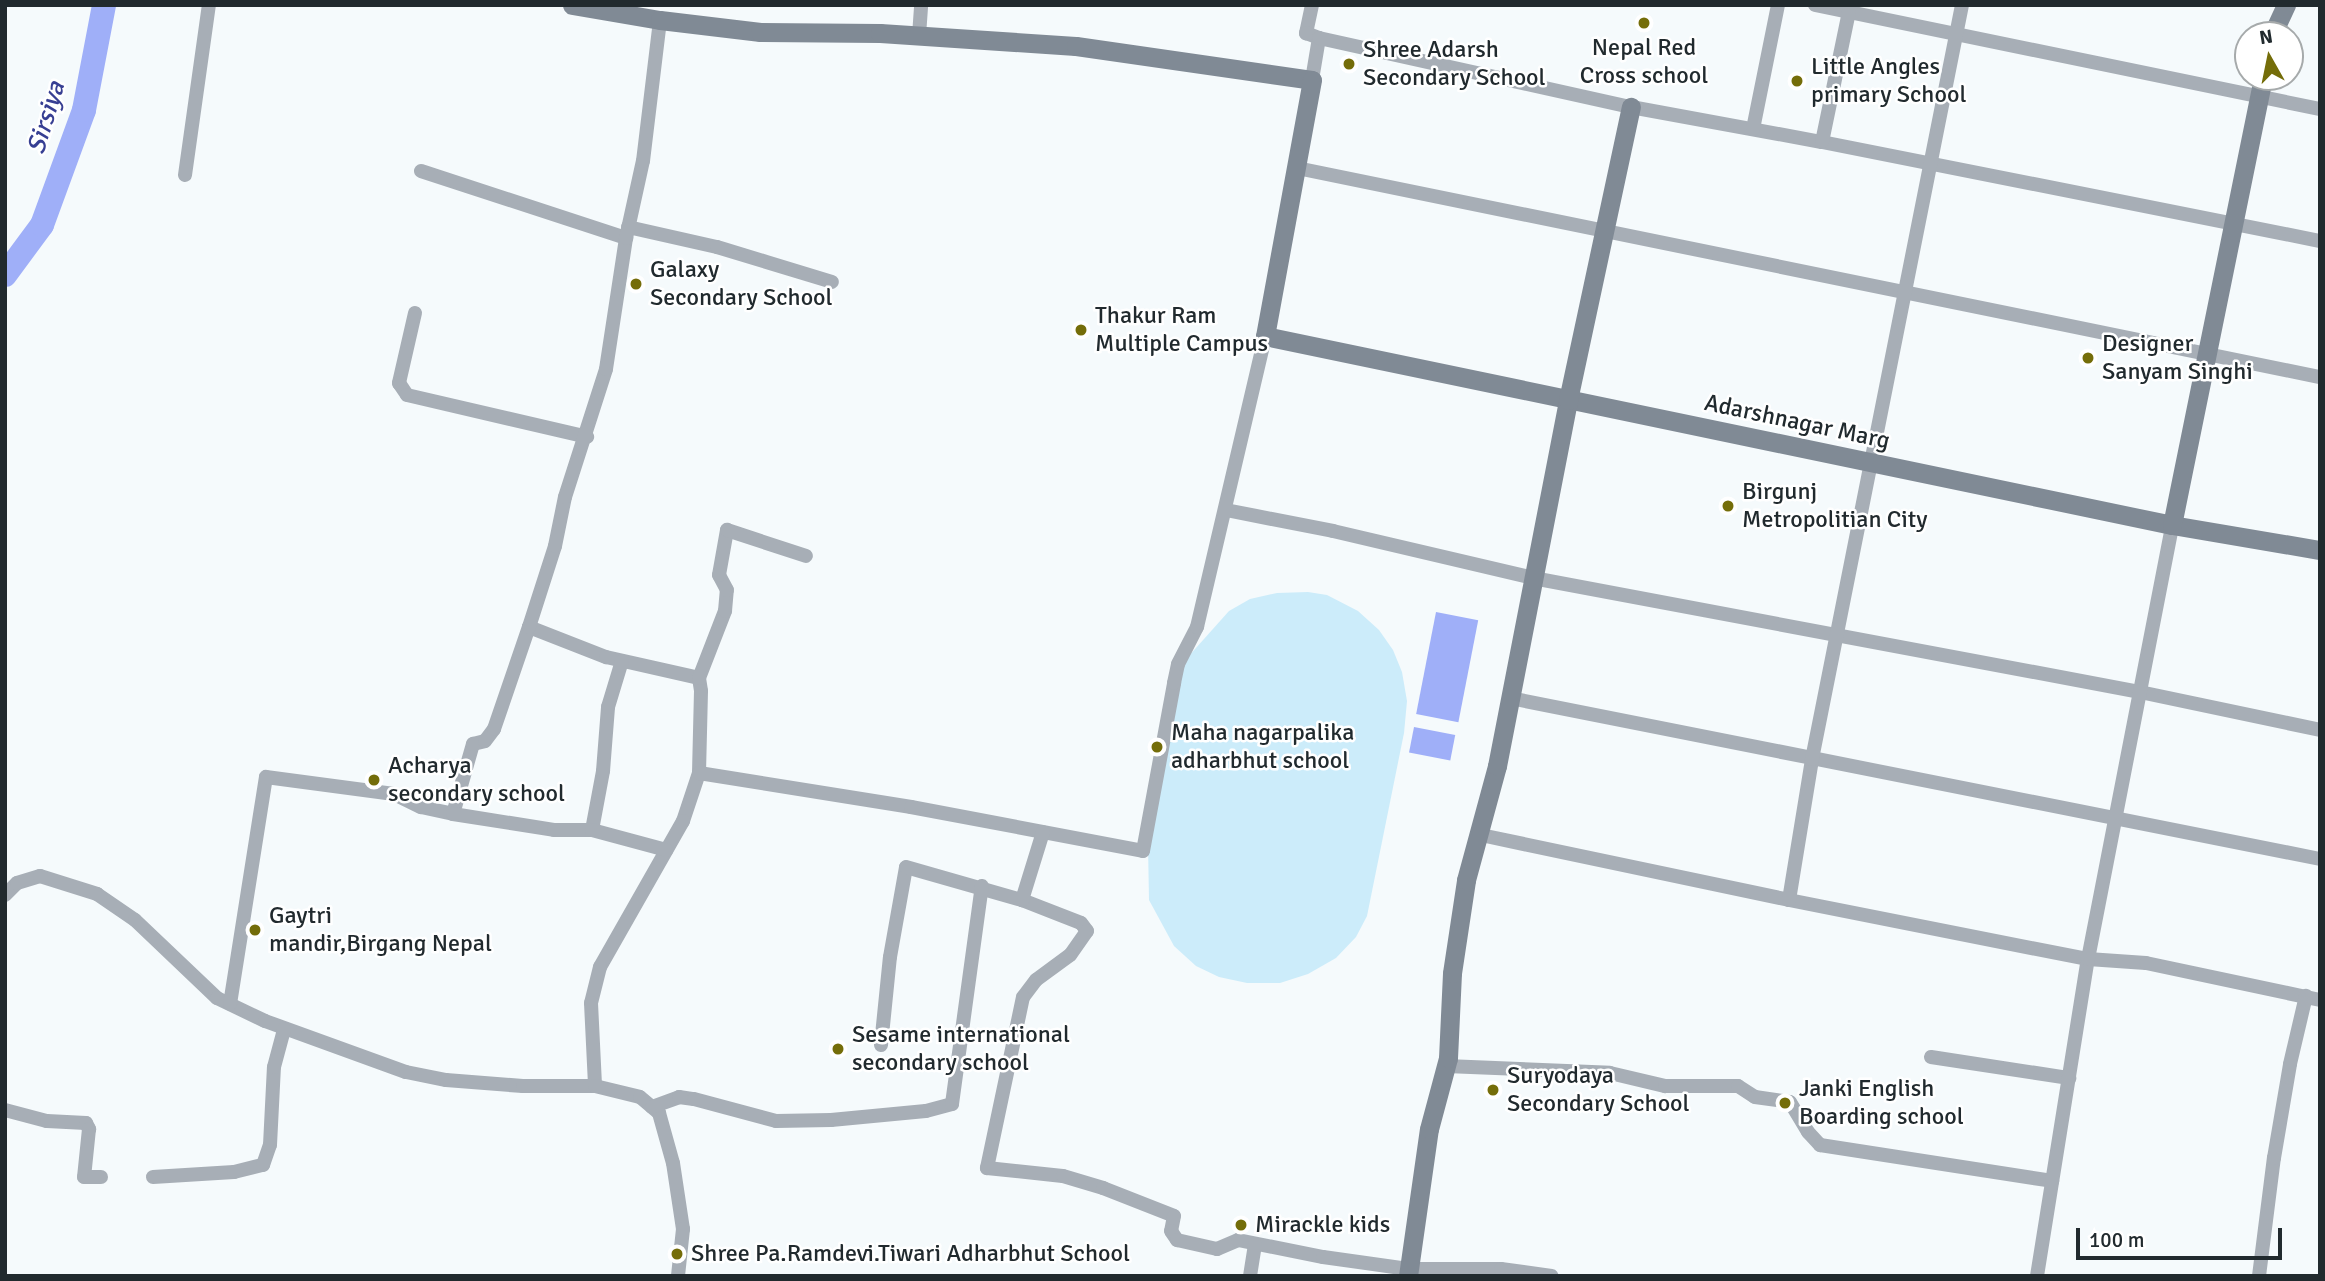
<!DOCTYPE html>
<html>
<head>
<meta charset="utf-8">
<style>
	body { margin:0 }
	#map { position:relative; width:2325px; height:1281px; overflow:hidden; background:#f5fafc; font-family:Signika,sans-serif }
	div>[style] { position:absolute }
	.green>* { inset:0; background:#ccecfa }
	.water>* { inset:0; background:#9faff8; transform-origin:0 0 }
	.river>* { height:24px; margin:-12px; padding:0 12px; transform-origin:12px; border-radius:12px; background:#9faff8 }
	.street>* { height:14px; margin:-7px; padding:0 7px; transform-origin:7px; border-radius:7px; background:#a7aeb6 }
	.secondary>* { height:19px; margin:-9.5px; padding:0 9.5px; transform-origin:9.5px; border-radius:9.5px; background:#808a95 }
	.dots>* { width:19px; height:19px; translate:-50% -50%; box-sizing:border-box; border:4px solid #fff; border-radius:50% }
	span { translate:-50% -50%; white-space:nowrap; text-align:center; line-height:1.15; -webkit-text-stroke:5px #fff; paint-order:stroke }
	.poi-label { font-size:24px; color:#212a2e }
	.left { translate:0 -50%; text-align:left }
	.street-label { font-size:24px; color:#212a2e }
	.water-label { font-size:26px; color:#373f93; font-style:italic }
	.frame { position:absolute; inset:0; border:7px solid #212a2e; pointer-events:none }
	.north { position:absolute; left:2234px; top:21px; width:70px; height:70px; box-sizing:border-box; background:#fff; border:2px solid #a6aaab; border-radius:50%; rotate:351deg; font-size:19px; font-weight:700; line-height:28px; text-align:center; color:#212a2e }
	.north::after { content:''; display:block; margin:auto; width:24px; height:32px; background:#746d09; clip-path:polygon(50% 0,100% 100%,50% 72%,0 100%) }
	.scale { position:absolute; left:2076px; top:1228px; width:206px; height:32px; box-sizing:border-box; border:4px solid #212a2e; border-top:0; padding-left:9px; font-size:21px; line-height:24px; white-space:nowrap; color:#212a2e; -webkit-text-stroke:5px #fff; paint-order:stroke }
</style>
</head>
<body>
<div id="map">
	<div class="green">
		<i style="clip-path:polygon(1308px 592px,1327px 595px,1358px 611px,1379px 630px,1393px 650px,1402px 672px,1407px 701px,1404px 733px,1367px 916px,1356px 937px,1336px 958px,1308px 974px,1280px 983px,1247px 983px,1219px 977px,1196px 966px,1174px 946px,1149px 900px,1148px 845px,1181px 675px,1187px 658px,1229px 611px,1250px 599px,1277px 593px)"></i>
	</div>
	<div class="water">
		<i style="left:1436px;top:612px;width:43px;height:104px;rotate:11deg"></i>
		<i style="left:1414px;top:727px;width:42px;height:26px;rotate:11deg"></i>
	</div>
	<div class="river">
		<i style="left:5px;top:275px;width:62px;rotate:-53.5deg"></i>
		<i style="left:42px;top:225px;width:122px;rotate:-69.9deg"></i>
		<i style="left:84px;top:110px;width:107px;rotate:-79.2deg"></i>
	</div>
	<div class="street">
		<i style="left:1312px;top:5px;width:29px;rotate:102deg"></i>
		<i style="left:1306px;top:33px;width:14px;rotate:21deg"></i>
		<i style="left:1319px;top:38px;width:43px;rotate:99.5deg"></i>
		<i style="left:1815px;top:5px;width:516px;rotate:11.64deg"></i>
		<i style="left:919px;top:36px;width:31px;rotate:-86deg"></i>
		<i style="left:1319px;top:38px;width:320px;rotate:12.5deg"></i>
		<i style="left:1631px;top:107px;width:194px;rotate:10.4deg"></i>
		<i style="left:1822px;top:142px;width:508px;rotate:11.24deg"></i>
		<i style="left:1753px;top:129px;width:126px;rotate:-78.6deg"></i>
		<i style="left:1822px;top:142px;width:133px;rotate:-78.3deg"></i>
		<i style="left:1297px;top:168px;width:1044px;rotate:11.55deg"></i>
		<i style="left:421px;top:171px;width:216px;rotate:18.1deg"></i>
		<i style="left:185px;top:175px;width:172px;rotate:-82deg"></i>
		<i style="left:628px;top:227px;width:91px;rotate:12.7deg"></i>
		<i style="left:717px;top:247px;width:120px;rotate:16.9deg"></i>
		<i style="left:415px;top:313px;width:72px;rotate:102.9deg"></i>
		<i style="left:399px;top:383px;width:14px;rotate:56deg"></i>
		<i style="left:407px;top:395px;width:185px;rotate:13.1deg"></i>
		<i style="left:1226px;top:510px;width:109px;rotate:11.1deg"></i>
		<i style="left:1333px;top:531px;width:205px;rotate:13.2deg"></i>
		<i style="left:1533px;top:578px;width:618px;rotate:10.64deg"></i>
		<i style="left:2140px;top:692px;width:184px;rotate:11.9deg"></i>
		<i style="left:529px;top:627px;width:83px;rotate:21.3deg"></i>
		<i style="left:606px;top:657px;width:95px;rotate:12.7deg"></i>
		<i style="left:699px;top:678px;width:13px;rotate:81deg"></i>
		<i style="left:701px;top:691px;width:82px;rotate:91.4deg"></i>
		<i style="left:699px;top:773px;width:51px;rotate:108.4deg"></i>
		<i style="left:683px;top:821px;width:168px;rotate:119.6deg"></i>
		<i style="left:600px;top:967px;width:37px;rotate:104deg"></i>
		<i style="left:591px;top:1003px;width:83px;rotate:87.2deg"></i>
		<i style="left:699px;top:678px;width:72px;rotate:-68.8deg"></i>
		<i style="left:725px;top:611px;width:21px;rotate:-85deg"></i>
		<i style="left:727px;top:590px;width:17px;rotate:-118deg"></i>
		<i style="left:719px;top:575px;width:46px;rotate:-79.9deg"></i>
		<i style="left:727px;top:530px;width:83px;rotate:18.2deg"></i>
		<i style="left:1510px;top:698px;width:826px;rotate:11.24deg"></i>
		<i style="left:699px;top:773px;width:215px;rotate:9.1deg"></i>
		<i style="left:911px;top:807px;width:236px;rotate:10.7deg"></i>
		<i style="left:1143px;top:851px;width:171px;rotate:-79.5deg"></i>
		<i style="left:1174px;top:683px;width:19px;rotate:-78deg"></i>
		<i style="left:1178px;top:664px;width:42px;rotate:-62.8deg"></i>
		<i style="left:1197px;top:627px;width:299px;rotate:-76.8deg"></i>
		<i style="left:453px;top:814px;width:73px;rotate:-74.1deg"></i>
		<i style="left:473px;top:744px;width:12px;rotate:-14deg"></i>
		<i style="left:485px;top:741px;width:15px;rotate:-53deg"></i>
		<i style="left:494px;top:729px;width:108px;rotate:-71.1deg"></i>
		<i style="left:529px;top:627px;width:85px;rotate:-72.2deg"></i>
		<i style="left:555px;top:546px;width:50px;rotate:-78.5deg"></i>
		<i style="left:565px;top:497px;width:134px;rotate:-72.2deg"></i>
		<i style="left:606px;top:369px;width:133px;rotate:-81.3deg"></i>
		<i style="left:626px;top:238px;width:79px;rotate:-77.6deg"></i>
		<i style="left:643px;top:161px;width:142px;rotate:-83.1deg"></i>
		<i style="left:592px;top:830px;width:60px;rotate:-79.4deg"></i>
		<i style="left:603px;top:771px;width:64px;rotate:-85.5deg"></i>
		<i style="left:608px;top:707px;width:48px;rotate:-73.1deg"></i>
		<i style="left:1481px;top:835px;width:315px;rotate:11.9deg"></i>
		<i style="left:1789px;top:900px;width:305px;rotate:11.2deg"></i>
		<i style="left:2088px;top:959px;width:58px;rotate:3.9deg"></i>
		<i style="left:2146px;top:963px;width:178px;rotate:12deg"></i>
		<i style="left:5px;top:895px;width:17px;rotate:-45deg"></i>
		<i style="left:17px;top:883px;width:24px;rotate:-17deg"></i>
		<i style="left:40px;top:876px;width:60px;rotate:17.5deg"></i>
		<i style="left:97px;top:894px;width:46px;rotate:34.4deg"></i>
		<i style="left:135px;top:920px;width:113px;rotate:43.6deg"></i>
		<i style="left:217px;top:998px;width:53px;rotate:25.6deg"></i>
		<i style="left:265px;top:1021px;width:150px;rotate:19.9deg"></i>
		<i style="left:406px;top:1072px;width:41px;rotate:11.3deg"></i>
		<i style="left:446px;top:1080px;width:77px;rotate:4.5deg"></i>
		<i style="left:523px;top:1086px;width:72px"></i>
		<i style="left:595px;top:1086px;width:46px;rotate:13.7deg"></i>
		<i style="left:640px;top:1097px;width:25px;rotate:40deg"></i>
		<i style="left:659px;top:1113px;width:52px;rotate:74.4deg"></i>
		<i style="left:673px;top:1163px;width:67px;rotate:81.4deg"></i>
		<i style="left:683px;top:1229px;width:47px;rotate:96.1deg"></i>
		<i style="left:1022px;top:900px;width:63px;rotate:21.3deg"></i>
		<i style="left:1081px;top:923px;width:10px;rotate:53deg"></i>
		<i style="left:1087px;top:931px;width:29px;rotate:125deg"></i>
		<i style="left:1070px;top:955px;width:42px;rotate:143.7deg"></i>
		<i style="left:1036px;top:980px;width:21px;rotate:127deg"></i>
		<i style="left:1023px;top:997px;width:175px;rotate:101.9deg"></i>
		<i style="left:987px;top:1168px;width:76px;rotate:6deg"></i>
		<i style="left:1063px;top:1176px;width:42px;rotate:16.7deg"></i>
		<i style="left:1103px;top:1188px;width:76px;rotate:21.5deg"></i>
		<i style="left:1174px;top:1216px;width:15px;rotate:101deg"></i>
		<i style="left:1171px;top:1231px;width:11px;rotate:56deg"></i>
		<i style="left:1177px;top:1240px;width:41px;rotate:12.7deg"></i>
		<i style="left:1217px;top:1249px;width:23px;rotate:-23deg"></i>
		<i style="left:1238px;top:1240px;width:87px;rotate:11.3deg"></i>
		<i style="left:1323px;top:1257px;width:86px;rotate:8deg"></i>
		<i style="left:1408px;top:1269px;width:93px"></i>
		<i style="left:1501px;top:1269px;width:51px;rotate:7.8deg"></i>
		<i style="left:1789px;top:900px;width:143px;rotate:-80.7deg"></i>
		<i style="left:1812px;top:759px;width:769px;rotate:-78.75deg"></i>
		<i style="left:230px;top:1004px;width:230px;rotate:-81deg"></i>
		<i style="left:266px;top:777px;width:129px;rotate:7.6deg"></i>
		<i style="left:394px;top:794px;width:30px;rotate:26deg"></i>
		<i style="left:421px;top:807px;width:33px;rotate:12deg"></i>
		<i style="left:453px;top:814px;width:102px;rotate:9deg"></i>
		<i style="left:554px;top:830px;width:38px"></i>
		<i style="left:592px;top:830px;width:77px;rotate:15.1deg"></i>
		<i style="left:881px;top:1045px;width:88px;rotate:-84.2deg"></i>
		<i style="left:890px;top:957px;width:91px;rotate:-79.9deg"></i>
		<i style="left:906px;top:867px;width:121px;rotate:15.9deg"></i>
		<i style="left:1022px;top:900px;width:71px;rotate:-72.8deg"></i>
		<i style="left:1931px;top:1057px;width:140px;rotate:8.7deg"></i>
		<i style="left:1446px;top:1066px;width:164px;rotate:2.4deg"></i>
		<i style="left:1610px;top:1073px;width:57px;rotate:13.3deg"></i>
		<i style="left:1665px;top:1086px;width:73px"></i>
		<i style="left:1738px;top:1086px;width:20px;rotate:33deg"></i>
		<i style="left:1755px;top:1097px;width:35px;rotate:8deg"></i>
		<i style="left:1790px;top:1102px;width:35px;rotate:59deg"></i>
		<i style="left:1808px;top:1132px;width:18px;rotate:47deg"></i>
		<i style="left:1820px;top:1145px;width:235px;rotate:8.8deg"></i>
		<i style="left:652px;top:1107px;width:29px;rotate:-20deg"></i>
		<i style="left:679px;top:1097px;width:15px;rotate:8deg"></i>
		<i style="left:694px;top:1099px;width:85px;rotate:15deg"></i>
		<i style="left:776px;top:1121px;width:55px;rotate:-1deg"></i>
		<i style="left:831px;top:1120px;width:95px;rotate:-5.4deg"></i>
		<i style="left:926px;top:1111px;width:27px;rotate:-15deg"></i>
		<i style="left:952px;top:1104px;width:220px;rotate:-82.2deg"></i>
		<i style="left:5px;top:1110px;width:43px;rotate:14.7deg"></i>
		<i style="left:47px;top:1121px;width:39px;rotate:3deg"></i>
		<i style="left:86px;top:1123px;width:7px;rotate:63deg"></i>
		<i style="left:89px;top:1129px;width:48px;rotate:95.9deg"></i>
		<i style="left:84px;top:1177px;width:17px"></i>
		<i style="left:153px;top:1177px;width:81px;rotate:-3.5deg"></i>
		<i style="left:234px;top:1172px;width:30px;rotate:-14deg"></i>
		<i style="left:263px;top:1165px;width:21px;rotate:-71deg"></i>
		<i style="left:270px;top:1145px;width:78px;rotate:-87.1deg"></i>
		<i style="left:274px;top:1067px;width:39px;rotate:-75deg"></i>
		<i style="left:1250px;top:1276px;width:32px;rotate:-81deg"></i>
		<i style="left:2037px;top:1276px;width:321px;rotate:-80.9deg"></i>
		<i style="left:2088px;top:959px;width:442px;rotate:-79deg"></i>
		<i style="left:2259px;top:1276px;width:119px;rotate:-82.8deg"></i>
		<i style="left:2274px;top:1158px;width:95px;rotate:-80.3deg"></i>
		<i style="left:2290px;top:1064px;width:70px;rotate:-76.8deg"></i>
	</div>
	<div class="secondary">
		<i style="left:572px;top:5px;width:89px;rotate:9.7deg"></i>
		<i style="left:660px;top:20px;width:101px;rotate:6.8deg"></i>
		<i style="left:760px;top:32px;width:120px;rotate:0.5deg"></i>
		<i style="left:880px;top:33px;width:196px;rotate:3.8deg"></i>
		<i style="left:1076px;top:46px;width:238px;rotate:8.2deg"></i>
		<i style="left:1312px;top:80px;width:260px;rotate:100.4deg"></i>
		<i style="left:1265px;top:336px;width:926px;rotate:11.77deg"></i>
		<i style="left:2172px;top:525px;width:150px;rotate:9.6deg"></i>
		<i style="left:2272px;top:35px;width:33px;rotate:-65deg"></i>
		<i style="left:2172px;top:525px;width:457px;rotate:-78.5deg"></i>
		<i style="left:1408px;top:1276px;width:148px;rotate:-81.9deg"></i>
		<i style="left:1429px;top:1129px;width:73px;rotate:-75deg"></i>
		<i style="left:1448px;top:1058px;width:85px;rotate:-87.3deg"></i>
		<i style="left:1452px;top:973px;width:94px;rotate:-81.4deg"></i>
		<i style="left:1466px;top:880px;width:118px;rotate:-74.8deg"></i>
		<i style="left:1497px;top:766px;width:373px;rotate:-79deg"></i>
		<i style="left:1568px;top:400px;width:300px;rotate:-77.9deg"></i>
	</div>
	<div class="dots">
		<i style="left:1644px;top:23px;background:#746d09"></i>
		<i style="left:1349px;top:64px;background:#746d09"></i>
		<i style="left:1797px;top:81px;background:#746d09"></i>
		<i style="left:636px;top:284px;background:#746d09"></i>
		<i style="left:1081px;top:330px;background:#746d09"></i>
		<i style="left:2088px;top:358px;background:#746d09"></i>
		<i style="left:1728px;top:506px;background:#746d09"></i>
		<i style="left:1157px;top:747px;background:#746d09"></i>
		<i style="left:374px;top:780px;background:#746d09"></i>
		<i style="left:255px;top:930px;background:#746d09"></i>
		<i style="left:838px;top:1049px;background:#746d09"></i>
		<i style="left:1493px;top:1090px;background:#746d09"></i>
		<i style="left:1785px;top:1103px;background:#746d09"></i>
		<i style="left:1241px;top:1225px;background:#746d09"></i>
		<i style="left:677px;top:1254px;background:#746d09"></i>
	</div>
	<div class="poi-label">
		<span style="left:1644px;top:62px">Nepal Red<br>Cross school</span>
		<span class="left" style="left:1363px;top:64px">Shree Adarsh<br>Secondary School</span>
		<span class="left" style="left:1811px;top:81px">Little Angles<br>primary School</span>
		<span class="left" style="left:650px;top:284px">Galaxy<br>Secondary School</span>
		<span class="left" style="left:1095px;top:330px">Thakur Ram<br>Multiple Campus</span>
		<span class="left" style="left:2102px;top:358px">Designer<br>Sanyam Singhi</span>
		<span class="left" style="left:1742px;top:506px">Birgunj<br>Metropolitian City</span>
		<span class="left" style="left:1171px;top:747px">Maha nagarpalika<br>adharbhut school</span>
		<span class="left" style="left:388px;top:780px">Acharya<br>secondary school</span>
		<span class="left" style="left:269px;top:930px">Gaytri<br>mandir,Birgang Nepal</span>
		<span class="left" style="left:852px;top:1049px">Sesame international<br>secondary school</span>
		<span class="left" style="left:1507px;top:1090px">Suryodaya<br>Secondary School</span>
		<span class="left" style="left:1799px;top:1103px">Janki English<br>Boarding school</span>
		<span class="left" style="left:1255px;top:1225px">Mirackle kids</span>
		<span class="left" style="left:691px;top:1254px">Shree Pa.Ramdevi.Tiwari Adharbhut School</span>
	</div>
	<div class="street-label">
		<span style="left:1797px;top:422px;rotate:12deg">Adarshnagar Marg</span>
	</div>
	<div class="water-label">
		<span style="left:47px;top:118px;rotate:-73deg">Sirsiya</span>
	</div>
	<div class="frame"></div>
	<div class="north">N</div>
	<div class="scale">100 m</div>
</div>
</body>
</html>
